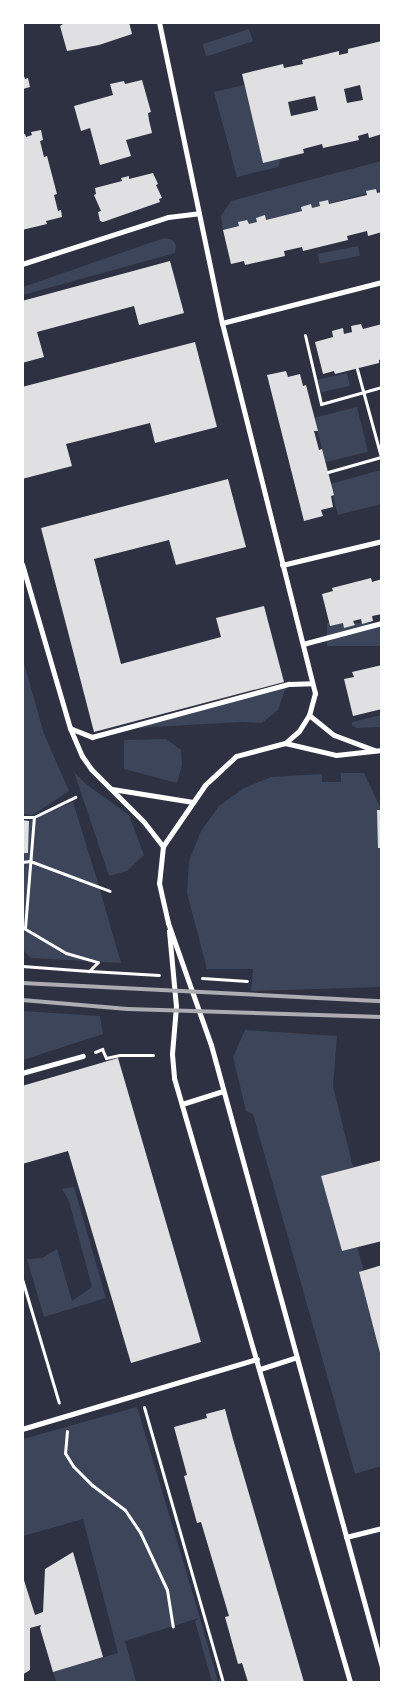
<!DOCTYPE html>
<html>
<head>
<meta charset="utf-8">
<style>
	body { margin:0 }
	#map { position:relative; width:404px; height:1705px; overflow:hidden; background:#2d3142; font-family:Merriweather,serif }
	div>[style] { position:absolute }
	.green>* { inset:0; background:#3c4559; transform-origin:0 0 }
	.building>* { inset:0; background:#e0e0e3 }
	.path>* { height:3px; margin:-1.5px; padding:0 1.5px; transform-origin:1.5px; border-radius:1.5px; background:#fff }
	.pedestrian>* { height:4.5px; margin:-2.25px; padding:0 2.25px; transform-origin:2.25px; border-radius:2.25px; background:#fff }
	.minor>* { height:5px; margin:-2.5px; padding:0 2.5px; transform-origin:2.5px; border-radius:2.5px; background:#fff }
	.rail>* { height:4px; margin:-2px; padding:0 2px; transform-origin:2px; border-radius:2px; background:#abadb3 }
	span { translate:-50% -50%; white-space:nowrap; text-align:center; line-height:1.15; -webkit-text-stroke:4.5px #fff; paint-order:stroke }
	.frame { position:absolute; inset:0; border:24px solid #fff; pointer-events:none }
</style>
</head>
<body>
<div id="map">
	<div class="green">
		<i style="left:249px;top:29px;width:13px;height:49px;rotate:72deg"></i>
		<i style="clip-path:polygon(244px 85px,263px 160px,282px 156px,278px 167px,237px 177px,214px 92px)"></i>
		<i style="clip-path:polygon(381px 161px,381px 190px,223px 231px,221px 216px,231px 201px)"></i>
		<i style="clip-path:polygon(164px 238px,173px 240px,176px 246px,175px 253px,23px 295px,23px 287px)"></i>
		<i style="left:358px;top:246px;width:10px;height:41px;rotate:79deg"></i>
		<i style="left:347px;top:373px;width:13px;height:30px;rotate:77deg"></i>
		<i style="left:357px;top:407px;width:46px;height:44px;rotate:76deg"></i>
		<i style="clip-path:polygon(381px 470px,381px 504px,338px 515px,330px 484px)"></i>
		<i style="left:381px;top:623px;width:23px;height:54px;rotate:90deg"></i>
		<i style="clip-path:polygon(22px 656px,44px 734px,69px 791px,33px 815px,23px 814px)"></i>
		<i style="clip-path:polygon(287px 684px,278px 710px,262px 723px,241px 722px,119px 729px)"></i>
		<i style="clip-path:polygon(381px 715px,381px 727px,357px 728px,352px 726px,352px 722px)"></i>
		<i style="clip-path:polygon(166px 739px,181px 750px,182px 765px,177px 783px,124px 769px,124px 740px)"></i>
		<i style="clip-path:polygon(74px 772px,86px 784px,129px 815px,144px 855px,127px 871px,109px 876px)"></i>
		<i style="clip-path:polygon(341px 773px,364px 773px,381px 809px,381px 987px,251px 991px,253px 969px,207px 969px,187px 893px,189px 861px,201px 831px,219px 806px,244px 788px,271px 777px,322px 774px,322px 782px,341px 782px)"></i>
		<i style="clip-path:polygon(73px 802px,98px 883px,121px 963px,31px 958px,23px 950px,22px 853px,28px 853px,29px 821px)"></i>
		<i style="clip-path:polygon(23px 1011px,100px 1016px,103px 1034px,23px 1060px)"></i>
		<i style="clip-path:polygon(245px 1030px,337px 1036px,333px 1086px,353px 1167px,322px 1176px,342px 1251px,357px 1247px,364px 1271px,359px 1273px,381px 1359px,381px 1466px,355px 1474px,253px 1114px,246px 1111px,233px 1057px)"></i>
		<i style="clip-path:polygon(74px 1187px,106px 1298px,44px 1317px,27px 1259px,42px 1258px,57px 1249px,72px 1301px,92px 1287px,69px 1201px,62px 1189px)"></i>
		<i style="clip-path:polygon(137px 1407px,200px 1618px,218px 1682px,212px 1682px,195px 1621px,199px 1618px,125px 1641px,136px 1682px,56px 1682px,53px 1672px,118px 1653px,83px 1519px,23px 1536px,23px 1439px)"></i>
	</div>
	<div class="building">
		<i style="clip-path:polygon(66px 22px,129px 22px,132px 34px,99px 45px,67px 51px,60px 26px)"></i>
		<i style="clip-path:polygon(evenodd,382px 41px,382px 134px,369px 138px,368px 133px,358px 136px,359px 140px,323px 148px,322px 144px,303px 149px,304px 153px,263px 163px,242px 74px,283px 64px,284px 68px,303px 64px,302px 60px,339px 51px,339px 55px,348px 53px,348px 49px,382px 41px,360px 85px,363px 100px,347px 103px,344px 89px,360px 85px,382px 41px,315px 96px,318px 110px,291px 116px,288px 102px,315px 96px)"></i>
		<i style="clip-path:polygon(22px 71px,25px 79px,28px 78px,30px 87px,23px 89px)"></i>
		<i style="clip-path:polygon(142px 80px,151px 112px,148px 113px,149px 120px,152px 133px,126px 140px,131px 156px,100px 165px,90px 128px,81px 131px,74px 106px,113px 95px,110px 84px,124px 81px,125px 84px)"></i>
		<i style="clip-path:polygon(41px 130px,43px 140px,40px 141px,44px 157px,47px 156px,57px 194px,54px 195px,58px 211px,61px 210px,62px 217px,46px 221px,47px 224px,22px 230px,22px 135px,25px 134px,26px 137px,32px 135px,31px 132px)"></i>
		<i style="clip-path:polygon(153px 173px,158px 184px,156px 185px,162px 198px,159px 199px,160px 202px,103px 222px,100px 221px,98px 212px,101px 211px,94px 195px,96px 194px,95px 188px,122px 181px,121px 178px,129px 176px,129px 179px)"></i>
		<i style="clip-path:polygon(376px 189px,377px 193px,382px 192px,382px 232px,368px 236px,367px 231px,347px 236px,348px 240px,303px 251px,302px 247px,284px 251px,285px 256px,245px 265px,244px 261px,231px 264px,223px 230px,239px 226px,238px 222px,247px 220px,249px 224px,257px 222px,256px 218px,265px 215px,266px 220px,302px 211px,301px 207px,311px 204px,312px 208px,320px 206px,319px 202px,328px 200px,329px 204px,367px 195px,366px 191px)"></i>
		<i style="clip-path:polygon(170px 261px,184px 313px,139px 325px,134px 306px,37px 332px,44px 357px,22px 363px,22px 301px)"></i>
		<i style="clip-path:polygon(361px 324px,363px 329px,382px 324px,382px 359px,379px 360px,379px 363px,335px 374px,334px 371px,323px 374px,315px 342px,333px 337px,332px 331px,343px 328px,344px 334px,352px 332px,351px 326px)"></i>
		<i style="clip-path:polygon(195px 342px,217px 427px,155px 443px,150px 423px,66px 444px,72px 466px,22px 479px,22px 387px)"></i>
		<i style="clip-path:polygon(286px 371px,288px 377px,300px 374px,303px 386px,306px 385px,318px 431px,314px 431px,319px 450px,322px 449px,334px 495px,331px 496px,333px 507px,321px 510px,323px 516px,304px 521px,267px 375px)"></i>
		<i style="clip-path:polygon(228px 479px,246px 547px,176px 565px,169px 540px,94px 559px,121px 664px,221px 637px,216px 618px,264px 606px,284px 682px,94px 732px,41px 528px)"></i>
		<i style="clip-path:polygon(371px 578px,372px 582px,382px 579px,382px 614px,372px 616px,373px 621px,362px 624px,361px 619px,353px 621px,355px 625px,344px 628px,343px 623px,330px 626px,322px 594px,333px 591px,332px 588px)"></i>
		<i style="clip-path:polygon(382px 665px,382px 709px,353px 716px,344px 679px,354px 677px,352px 672px)"></i>
		<i style="clip-path:polygon(377px 810px,382px 810px,382px 848px,378px 848px)"></i>
		<i style="clip-path:polygon(22px 820px,29px 821px,28px 853px,22px 853px)"></i>
		<i style="clip-path:polygon(118px 1058px,201px 1342px,131px 1363px,68px 1151px,22px 1164px,22px 1086px)"></i>
		<i style="clip-path:polygon(382px 1160px,382px 1241px,342px 1251px,321px 1176px)"></i>
		<i style="clip-path:polygon(382px 1265px,382px 1357px,381px 1357px,359px 1272px)"></i>
		<i style="clip-path:polygon(225px 1409px,233px 1439px,304px 1682px,248px 1682px,242px 1663px,238px 1664px,225px 1617px,229px 1616px,201px 1522px,197px 1523px,184px 1476px,187px 1475px,174px 1427px,207px 1418px,206px 1414px)"></i>
		<i style="clip-path:polygon(73px 1552px,103px 1657px,53px 1672px,40px 1628px,41px 1625px,30px 1628px,30px 1670px,22px 1675px,22px 1574px,35px 1615px,43px 1612px,45px 1569px)"></i>
	</div>
	<div class="path">
		<i style="left:305px;top:335px;width:71px;rotate:76.9deg"></i>
		<i style="left:321px;top:404px;width:63px;rotate:-15.6deg"></i>
		<i style="left:357px;top:369px;width:91px;rotate:74.7deg"></i>
		<i style="left:328px;top:472px;width:55px;rotate:-15.8deg"></i>
		<i style="left:22px;top:817px;width:12px"></i>
		<i style="left:22px;top:862px;width:8px;rotate:-7deg"></i>
		<i style="left:30px;top:861px;width:85px;rotate:20.6deg"></i>
		<i style="left:22px;top:927px;width:51px;rotate:30.6deg"></i>
		<i style="left:66px;top:953px;width:33px;rotate:16deg"></i>
		<i style="left:98px;top:962px;width:13px;rotate:135deg"></i>
		<i style="left:89px;top:971px;width:67px;rotate:-175.7deg"></i>
		<i style="left:25px;top:928px;width:111px;rotate:-85.4deg"></i>
		<i style="left:34px;top:817px;width:46px;rotate:-26deg"></i>
		<i style="left:90px;top:971px;width:69px;rotate:3.3deg"></i>
		<i style="left:202px;top:978px;width:45px;rotate:3.8deg"></i>
		<i style="left:95px;top:1052px;width:8px;rotate:-23deg"></i>
		<i style="left:102px;top:1049px;width:10px;rotate:66deg"></i>
		<i style="left:106px;top:1058px;width:14px;rotate:-12deg"></i>
		<i style="left:120px;top:1055px;width:33px"></i>
		<i style="left:22px;top:1279px;width:129px;rotate:73.4deg"></i>
		<i style="left:144px;top:1407px;width:286px;rotate:74deg"></i>
		<i style="left:67px;top:1431px;width:22px;rotate:95deg"></i>
		<i style="left:65px;top:1453px;width:15px;rotate:58deg"></i>
		<i style="left:73px;top:1466px;width:27px;rotate:45deg"></i>
		<i style="left:92px;top:1485px;width:41px;rotate:37.1deg"></i>
		<i style="left:125px;top:1510px;width:27px;rotate:56deg"></i>
		<i style="left:140px;top:1532px;width:64px;rotate:65deg"></i>
		<i style="left:167px;top:1590px;width:37px;rotate:81deg"></i>
	</div>
	<div class="pedestrian">
		<i style="left:303px;top:644px;width:82px;rotate:-14.9deg"></i>
		<i style="left:70px;top:728px;width:24px;rotate:22deg"></i>
		<i style="left:92px;top:737px;width:204px;rotate:-15.1deg"></i>
		<i style="left:289px;top:684px;width:23px;rotate:-2deg"></i>
		<i style="left:22px;top:1073px;width:63px;rotate:-15.6deg"></i>
		<i style="left:22px;top:1429px;width:245px;rotate:-16.6deg"></i>
	</div>
	<div class="minor">
		<i style="left:159px;top:22px;width:308px;rotate:78.2deg"></i>
		<i style="left:222px;top:323px;width:382px;rotate:75.9deg"></i>
		<i style="left:315px;top:693px;width:23px;rotate:105deg"></i>
		<i style="left:309px;top:715px;width:19px;rotate:122deg"></i>
		<i style="left:299px;top:731px;width:18px;rotate:139deg"></i>
		<i style="left:285px;top:743px;width:51px;rotate:165.1deg"></i>
		<i style="left:236px;top:756px;width:42px;rotate:136.9deg"></i>
		<i style="left:205px;top:785px;width:74px;rotate:124.5deg"></i>
		<i style="left:163px;top:846px;width:37px;rotate:96deg"></i>
		<i style="left:159px;top:883px;width:41px;rotate:77.3deg"></i>
		<i style="left:168px;top:923px;width:129px;rotate:70.6deg"></i>
		<i style="left:211px;top:1045px;width:645px;rotate:74.63deg"></i>
		<i style="left:22px;top:264px;width:153px;rotate:-17.8deg"></i>
		<i style="left:168px;top:217px;width:31px;rotate:-7deg"></i>
		<i style="left:222px;top:323px;width:165px;rotate:-14.4deg"></i>
		<i style="left:22px;top:564px;width:171px;rotate:73.7deg"></i>
		<i style="left:70px;top:728px;width:30px;rotate:67deg"></i>
		<i style="left:82px;top:756px;width:16px;rotate:55deg"></i>
		<i style="left:91px;top:769px;width:75px;rotate:45deg"></i>
		<i style="left:144px;top:822px;width:31px;rotate:52deg"></i>
		<i style="left:282px;top:565px;width:103px;rotate:-13.5deg"></i>
		<i style="left:309px;top:715px;width:32px;rotate:39deg"></i>
		<i style="left:334px;top:735px;width:43px;rotate:20.6deg"></i>
		<i style="left:285px;top:743px;width:52px;rotate:13.2deg"></i>
		<i style="left:336px;top:755px;width:46px;rotate:-6.2deg"></i>
		<i style="left:112px;top:789px;width:82px;rotate:9.1deg"></i>
		<i style="left:169px;top:931px;width:75px;rotate:84.7deg"></i>
		<i style="left:176px;top:1006px;width:48px;rotate:94.8deg"></i>
		<i style="left:172px;top:1054px;width:24px;rotate:85deg"></i>
		<i style="left:174px;top:1078px;width:629px;rotate:73.75deg"></i>
		<i style="left:182px;top:1104px;width:43px;rotate:-17.6deg"></i>
		<i style="left:260px;top:1369px;width:38px;rotate:-18deg"></i>
		<i style="left:346px;top:1537px;width:37px;rotate:-14deg"></i>
	</div>
	<div class="rail">
		<i style="left:22px;top:983px;width:360px;rotate:2.9deg"></i>
		<i style="left:22px;top:1000px;width:106px;rotate:4.9deg"></i>
		<i style="left:128px;top:1009px;width:254px;rotate:1.8deg"></i>
	</div>
	<div class="frame"></div>
</div>
</body>
</html>
